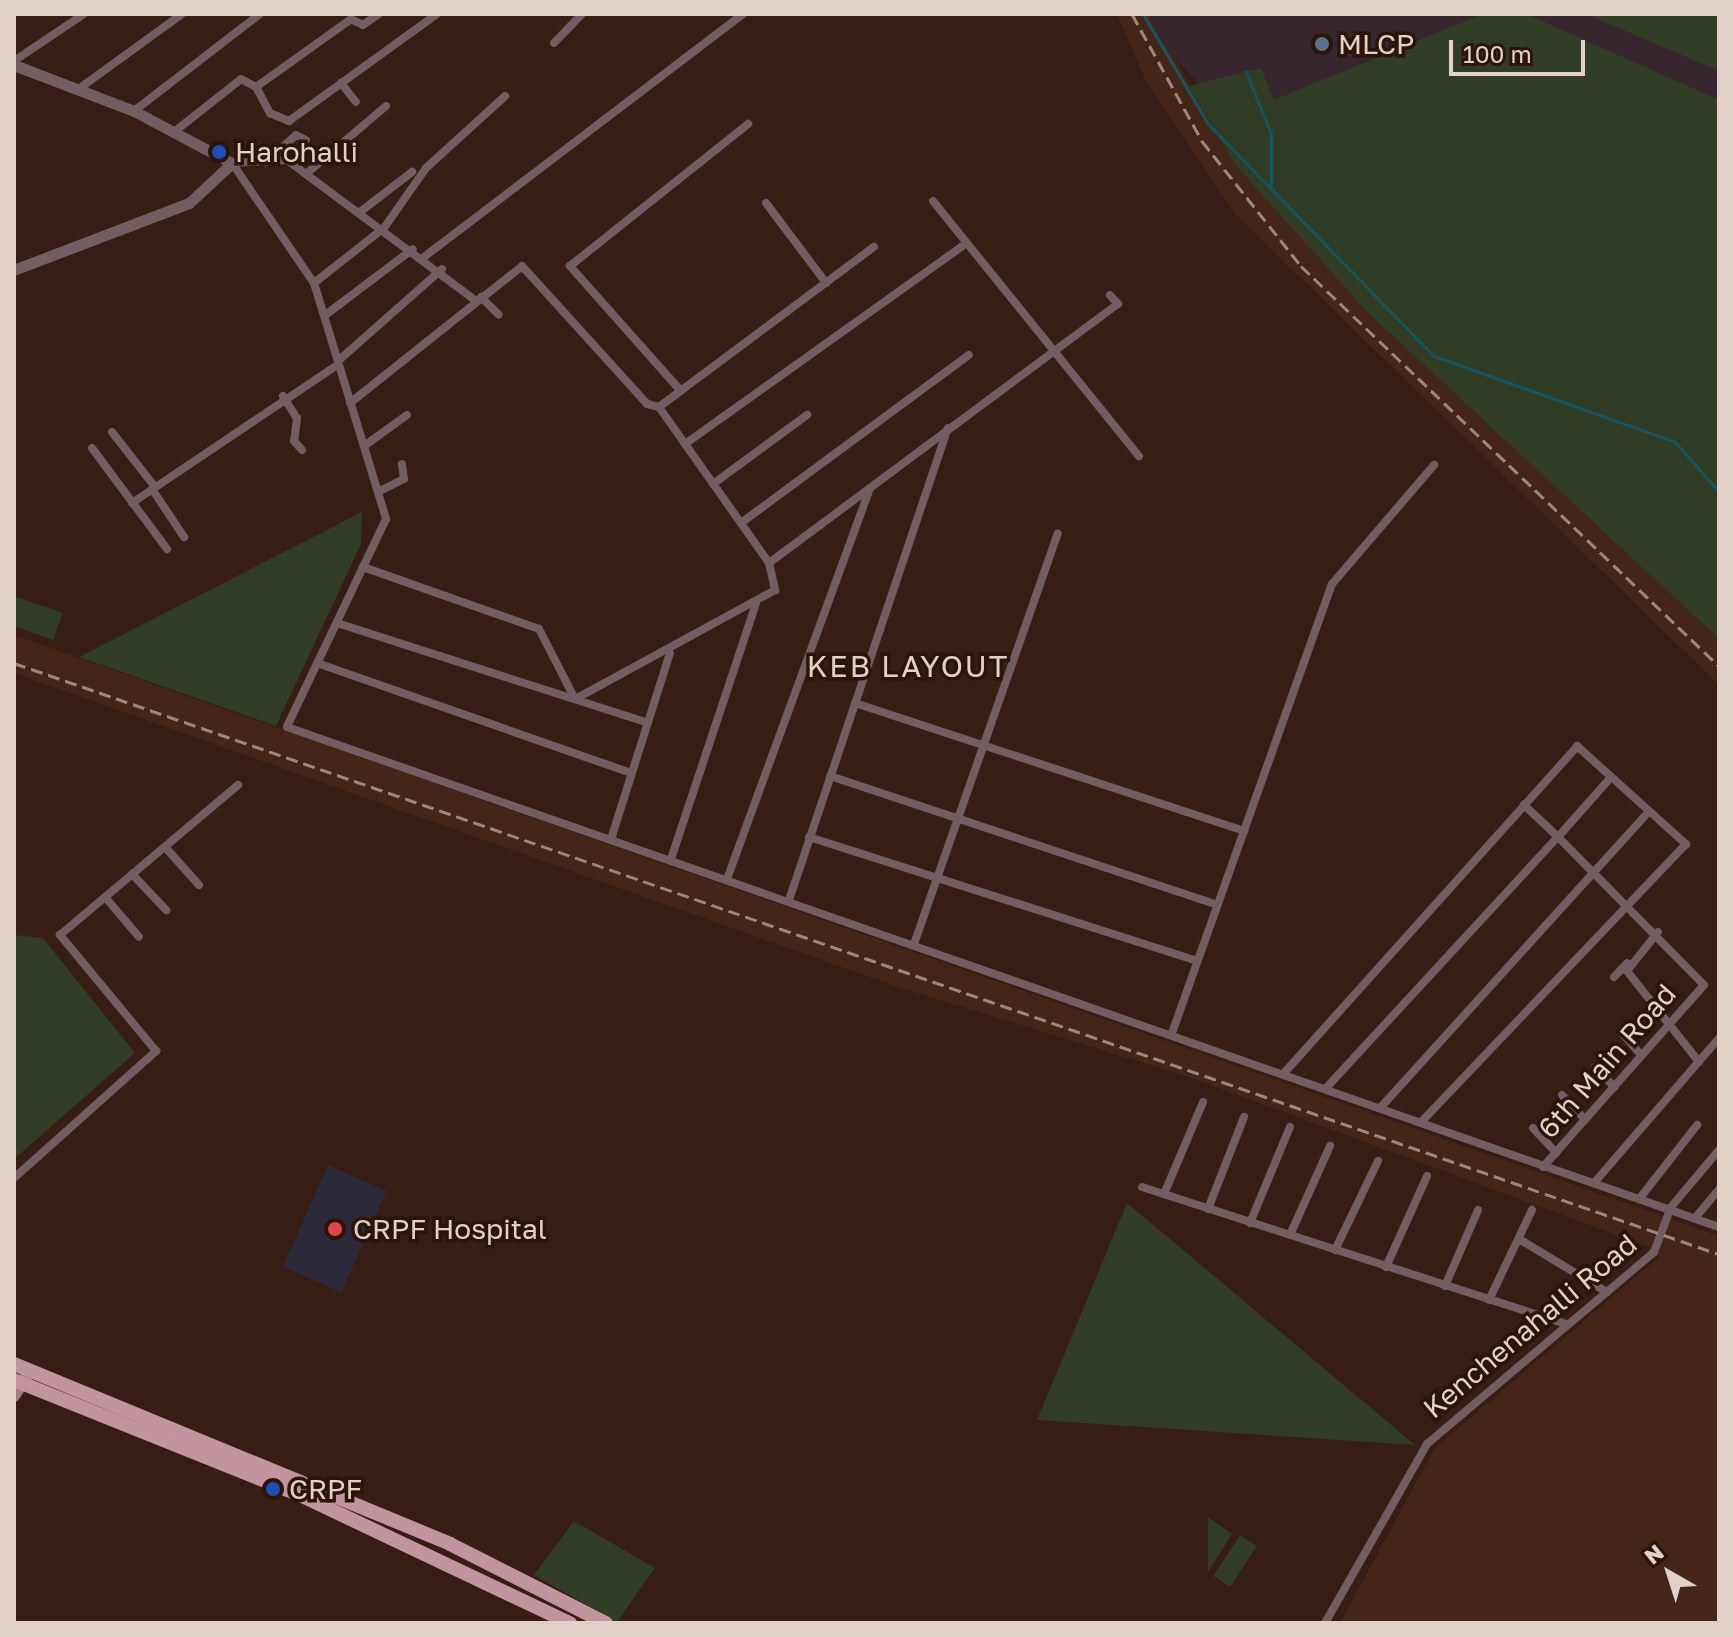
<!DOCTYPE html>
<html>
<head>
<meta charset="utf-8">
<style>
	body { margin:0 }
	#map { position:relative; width:1733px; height:1637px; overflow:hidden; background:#371d13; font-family:"Golos Text",sans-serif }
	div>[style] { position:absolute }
	.built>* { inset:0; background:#452517 }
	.education>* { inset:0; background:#38262f }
	.medical>* { inset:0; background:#2c2a3a; transform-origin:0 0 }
	.green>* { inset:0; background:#303c24; transform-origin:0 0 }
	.stream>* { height:3px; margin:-1.5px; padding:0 1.5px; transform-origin:1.5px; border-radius:1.5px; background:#135564 }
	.minor>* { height:8px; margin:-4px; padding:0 4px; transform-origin:4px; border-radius:4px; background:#735d62 }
	.tertiary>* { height:11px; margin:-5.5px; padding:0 5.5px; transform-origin:5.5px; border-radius:5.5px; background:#735d62 }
	.secondary>* { height:12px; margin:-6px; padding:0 6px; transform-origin:6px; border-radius:6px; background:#a07c84 }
	.primary>* { height:14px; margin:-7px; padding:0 7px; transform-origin:7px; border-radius:7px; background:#c2949f }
	.rail>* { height:3px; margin-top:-1.5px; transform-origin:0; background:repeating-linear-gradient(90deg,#9c877f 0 12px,transparent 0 18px) }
	.dots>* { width:22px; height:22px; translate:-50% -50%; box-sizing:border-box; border:4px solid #2c1409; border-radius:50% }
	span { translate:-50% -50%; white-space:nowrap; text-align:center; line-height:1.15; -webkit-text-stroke:7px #2c1409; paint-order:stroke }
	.poi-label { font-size:28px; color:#e2d0c9 }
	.left { translate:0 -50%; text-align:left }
	.street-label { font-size:28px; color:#e2d0c9 }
	.neighbourhood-label { font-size:30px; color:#e2d0c9; letter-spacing:2px }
	.frame { position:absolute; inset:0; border:16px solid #e2d0c9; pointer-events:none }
	.north { position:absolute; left:1629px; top:1533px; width:80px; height:80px; -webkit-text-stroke:6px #2c1409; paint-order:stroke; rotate:321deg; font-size:22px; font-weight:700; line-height:32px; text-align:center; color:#e2d0c9 }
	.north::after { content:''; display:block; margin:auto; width:28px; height:36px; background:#e2d0c9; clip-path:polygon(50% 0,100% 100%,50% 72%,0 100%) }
	.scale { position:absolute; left:1449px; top:40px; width:136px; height:36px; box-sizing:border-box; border:4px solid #e2d0c9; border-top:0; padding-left:10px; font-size:24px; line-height:28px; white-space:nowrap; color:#e2d0c9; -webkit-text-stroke:6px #2c1409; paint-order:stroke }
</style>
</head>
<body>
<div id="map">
	<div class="built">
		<i style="clip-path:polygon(1117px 14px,1150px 14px,1236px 166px,1368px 313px,1719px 639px,1719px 685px,1236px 215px,1146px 81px)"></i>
		<i style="clip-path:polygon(14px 635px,1719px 1236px,1719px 1623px,1340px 1623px,1434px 1449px,1659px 1257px,1649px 1247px,1189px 1077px,898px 987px,14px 673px)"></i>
	</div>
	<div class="education">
		<i style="clip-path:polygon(1150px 14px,1719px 14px,1719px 267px,1437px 343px,1164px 46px)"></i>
	</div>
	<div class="medical">
		<i style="left:328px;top:1165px;width:64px;height:111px;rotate:24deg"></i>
	</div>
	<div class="green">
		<i style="clip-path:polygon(1483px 14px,1526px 14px,1719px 100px,1719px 639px,1368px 313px,1236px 166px,1188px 86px,1261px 68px,1274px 100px)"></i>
		<i style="clip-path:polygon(1586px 14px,1719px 14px,1719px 70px,1710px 67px)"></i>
		<i style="clip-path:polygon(362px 512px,361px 544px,276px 726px,79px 657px)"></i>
		<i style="clip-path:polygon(14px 596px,63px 613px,53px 640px,14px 626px)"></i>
		<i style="clip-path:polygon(14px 935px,43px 938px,135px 1053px,14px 1159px)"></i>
		<i style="clip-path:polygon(1127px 1203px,1194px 1259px,1415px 1445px,1037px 1420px)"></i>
		<i style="clip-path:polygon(1208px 1517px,1232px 1534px,1208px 1572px)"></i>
		<i style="clip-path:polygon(574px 1521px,655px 1568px,617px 1622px,534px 1575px)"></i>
		<i style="left:1240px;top:1535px;width:20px;height:49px;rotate:33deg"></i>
	</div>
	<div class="stream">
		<i style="left:1143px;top:14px;width:128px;rotate:59.4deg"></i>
		<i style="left:1208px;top:124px;width:324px;rotate:45.8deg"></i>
		<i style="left:1434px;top:356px;width:256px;rotate:19.6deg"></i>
		<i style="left:1675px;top:442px;width:67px;rotate:48.7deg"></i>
		<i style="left:1246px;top:72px;width:67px;rotate:68deg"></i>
		<i style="left:1271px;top:134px;width:53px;rotate:90deg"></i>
	</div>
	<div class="minor">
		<i style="left:554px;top:43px;width:40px;rotate:-46deg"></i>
		<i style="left:14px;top:61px;width:84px;rotate:-33.9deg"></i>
		<i style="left:341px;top:83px;width:24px;rotate:52deg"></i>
		<i style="left:256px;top:87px;width:30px;rotate:62deg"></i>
		<i style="left:270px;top:113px;width:21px;rotate:23deg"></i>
		<i style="left:289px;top:121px;width:183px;rotate:-35.9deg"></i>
		<i style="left:80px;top:88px;width:126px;rotate:-36deg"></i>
		<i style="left:134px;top:111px;width:159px;rotate:-37.6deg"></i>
		<i style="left:174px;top:132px;width:85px;rotate:-38.3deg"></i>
		<i style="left:241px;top:79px;width:17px;rotate:28deg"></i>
		<i style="left:256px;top:87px;width:117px;rotate:-35.6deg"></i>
		<i style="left:351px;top:19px;width:13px;rotate:27deg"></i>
		<i style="left:363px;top:25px;width:19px;rotate:-35deg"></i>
		<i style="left:266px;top:162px;width:40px;rotate:-42deg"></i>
		<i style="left:296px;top:135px;width:11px;rotate:27deg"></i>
		<i style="left:232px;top:163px;width:145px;rotate:55.7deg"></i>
		<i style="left:314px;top:283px;width:247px;rotate:73deg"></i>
		<i style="left:386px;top:519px;width:230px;rotate:115.5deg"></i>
		<i style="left:287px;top:727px;width:1517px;rotate:19.25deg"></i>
		<i style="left:232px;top:163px;width:55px;rotate:-3.1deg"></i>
		<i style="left:287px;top:160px;width:236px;rotate:36.7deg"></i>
		<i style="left:306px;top:174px;width:105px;rotate:-40.4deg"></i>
		<i style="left:933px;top:201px;width:328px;rotate:51.1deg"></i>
		<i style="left:766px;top:203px;width:100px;rotate:53.1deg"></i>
		<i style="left:360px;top:212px;width:66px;rotate:-37.6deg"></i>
		<i style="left:424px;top:257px;width:401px;rotate:-37.3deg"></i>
		<i style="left:314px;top:283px;width:89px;rotate:-38.2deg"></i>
		<i style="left:384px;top:228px;width:73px;rotate:-55deg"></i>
		<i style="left:426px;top:168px;width:107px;rotate:-42.3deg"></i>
		<i style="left:481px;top:297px;width:25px;rotate:45deg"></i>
		<i style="left:324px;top:316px;width:111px;rotate:-37deg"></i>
		<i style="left:338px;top:361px;width:139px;rotate:-41.5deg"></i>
		<i style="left:680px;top:390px;width:166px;rotate:-131.6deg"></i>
		<i style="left:570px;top:266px;width:228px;rotate:-38.6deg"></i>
		<i style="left:283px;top:396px;width:26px;rotate:58deg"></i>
		<i style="left:297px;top:418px;width:23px;rotate:97deg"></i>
		<i style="left:294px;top:441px;width:12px;rotate:48deg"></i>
		<i style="left:350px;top:403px;width:220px;rotate:-38.5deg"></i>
		<i style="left:522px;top:266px;width:186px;rotate:47.8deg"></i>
		<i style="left:647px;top:404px;width:12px;rotate:14deg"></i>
		<i style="left:659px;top:407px;width:191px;rotate:54.8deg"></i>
		<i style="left:769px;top:563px;width:28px;rotate:77deg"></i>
		<i style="left:775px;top:590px;width:228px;rotate:151.4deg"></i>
		<i style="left:575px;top:699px;width:79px;rotate:-117.2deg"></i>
		<i style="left:539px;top:629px;width:187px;rotate:-160.6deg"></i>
		<i style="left:659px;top:407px;width:268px;rotate:-36.7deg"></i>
		<i style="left:112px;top:432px;width:70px;rotate:52deg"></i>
		<i style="left:685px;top:444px;width:341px;rotate:-35.5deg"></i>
		<i style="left:364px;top:446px;width:53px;rotate:-35.8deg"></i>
		<i style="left:92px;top:448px;width:126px;rotate:53.4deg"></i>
		<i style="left:713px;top:484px;width:117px;rotate:-36.3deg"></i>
		<i style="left:152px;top:489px;width:58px;rotate:56.3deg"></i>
		<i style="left:378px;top:492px;width:29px;rotate:-27deg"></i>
		<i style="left:404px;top:479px;width:15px;rotate:-98deg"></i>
		<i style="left:132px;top:503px;width:249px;rotate:-33.9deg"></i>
		<i style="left:741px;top:523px;width:283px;rotate:-36.4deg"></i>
		<i style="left:769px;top:563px;width:435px;rotate:-36.6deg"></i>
		<i style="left:1118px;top:304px;width:12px;rotate:-132deg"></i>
		<i style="left:337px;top:623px;width:324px;rotate:17.8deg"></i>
		<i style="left:317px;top:663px;width:330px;rotate:19.3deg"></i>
		<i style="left:855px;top:703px;width:410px;rotate:18.2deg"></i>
		<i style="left:830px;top:776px;width:408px;rotate:18.4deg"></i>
		<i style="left:809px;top:837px;width:407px;rotate:17.7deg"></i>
		<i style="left:611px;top:839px;width:195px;rotate:-72.4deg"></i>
		<i style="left:165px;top:847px;width:51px;rotate:48.2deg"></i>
		<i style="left:671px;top:859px;width:269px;rotate:-71.6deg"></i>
		<i style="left:132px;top:874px;width:50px;rotate:46.6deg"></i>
		<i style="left:727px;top:879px;width:415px;rotate:-69.9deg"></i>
		<i style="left:105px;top:897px;width:52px;rotate:49.6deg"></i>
		<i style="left:789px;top:900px;width:498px;rotate:-71.4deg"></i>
		<i style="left:1658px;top:932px;width:50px;rotate:128.5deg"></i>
		<i style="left:1627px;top:971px;width:116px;rotate:51.6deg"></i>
		<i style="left:914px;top:944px;width:435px;rotate:-70.7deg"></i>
		<i style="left:1614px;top:977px;width:19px;rotate:-47deg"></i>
		<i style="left:1621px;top:1032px;width:30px;rotate:49deg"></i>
		<i style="left:1172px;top:1033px;width:477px;rotate:-70.4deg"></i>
		<i style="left:1332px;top:584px;width:157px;rotate:-49.4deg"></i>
		<i style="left:1595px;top:1067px;width:28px;rotate:46deg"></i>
		<i style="left:1285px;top:1072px;width:438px;rotate:-48.1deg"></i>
		<i style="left:1577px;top:746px;width:147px;rotate:42deg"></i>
		<i style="left:1686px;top:844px;width:384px;rotate:133.6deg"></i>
		<i style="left:1327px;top:1087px;width:340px;rotate:-47.3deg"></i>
		<i style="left:1558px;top:837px;width:47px;rotate:-136.7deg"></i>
		<i style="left:1562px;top:1095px;width:34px;rotate:47deg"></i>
		<i style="left:1381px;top:1107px;width:399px;rotate:-47.8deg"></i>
		<i style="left:1533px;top:1128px;width:34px;rotate:47deg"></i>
		<i style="left:1543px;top:1167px;width:243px;rotate:-48.5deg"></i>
		<i style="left:1704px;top:985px;width:208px;rotate:-134.6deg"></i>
		<i style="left:1558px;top:837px;width:80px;rotate:-48.5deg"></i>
		<i style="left:14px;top:1178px;width:191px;rotate:-41.8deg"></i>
		<i style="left:156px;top:1051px;width:151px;rotate:-129.6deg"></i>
		<i style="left:60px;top:935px;width:233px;rotate:-40.1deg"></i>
		<i style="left:1594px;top:1183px;width:191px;rotate:-49.2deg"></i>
		<i style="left:1142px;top:1187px;width:447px;rotate:17.9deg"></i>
		<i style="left:1164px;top:1194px;width:100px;rotate:-67deg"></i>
		<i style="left:1640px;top:1198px;width:93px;rotate:-52deg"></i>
		<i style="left:1208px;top:1209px;width:99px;rotate:-68.6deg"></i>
		<i style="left:1695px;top:1218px;width:38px;rotate:-50deg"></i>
		<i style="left:1250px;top:1223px;width:104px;rotate:-67.4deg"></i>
		<i style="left:1290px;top:1235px;width:98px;rotate:-65.8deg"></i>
		<i style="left:1519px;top:1239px;width:103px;rotate:31.1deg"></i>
		<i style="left:1335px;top:1250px;width:99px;rotate:-64.2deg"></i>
		<i style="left:1386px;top:1267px;width:100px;rotate:-65.7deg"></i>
		<i style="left:1445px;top:1286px;width:83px;rotate:-66.5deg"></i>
		<i style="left:1489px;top:1300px;width:100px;rotate:-64.5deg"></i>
		<i style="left:1325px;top:1623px;width:206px;rotate:-60.3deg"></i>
		<i style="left:1427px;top:1444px;width:297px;rotate:-40.2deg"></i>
		<i style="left:1654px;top:1252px;width:48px;rotate:-69.3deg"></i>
		<i style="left:1671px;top:1207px;width:75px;rotate:-49.9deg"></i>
	</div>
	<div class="tertiary">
		<i style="left:14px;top:65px;width:129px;rotate:21deg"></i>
		<i style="left:134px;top:111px;width:111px;rotate:28deg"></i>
		<i style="left:232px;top:163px;width:59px;rotate:137.1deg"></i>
		<i style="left:189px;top:203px;width:187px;rotate:159.1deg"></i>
	</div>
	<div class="secondary">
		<i style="left:14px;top:1396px;width:24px;rotate:-57deg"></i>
	</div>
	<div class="primary">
		<i style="left:14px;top:1364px;width:472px;rotate:22.4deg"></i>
		<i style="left:450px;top:1544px;width:175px;rotate:26.9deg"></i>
		<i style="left:14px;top:1380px;width:308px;rotate:21.9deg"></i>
		<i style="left:300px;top:1495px;width:299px;rotate:25.4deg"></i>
	</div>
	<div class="rail">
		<i style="left:1132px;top:14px;width:145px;rotate:61.1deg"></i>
		<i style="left:1202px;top:141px;width:159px;rotate:51.6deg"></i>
		<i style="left:1301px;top:266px;width:579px;rotate:43.74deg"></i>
		<i style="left:14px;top:663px;width:1805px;rotate:19.12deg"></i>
	</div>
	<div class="dots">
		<i style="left:1322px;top:44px;background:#5c6f8a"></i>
		<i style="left:219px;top:152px;background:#1a4fb4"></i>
		<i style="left:335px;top:1229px;background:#e0444e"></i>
		<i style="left:273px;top:1489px;background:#1a4fb4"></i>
	</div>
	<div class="poi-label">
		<span class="left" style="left:1338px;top:44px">MLCP</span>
		<span class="left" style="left:235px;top:152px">Harohalli</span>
		<span class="left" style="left:353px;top:1229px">CRPF Hospital</span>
		<span class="left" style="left:289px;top:1489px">CRPF</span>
	</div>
	<div class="street-label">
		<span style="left:1607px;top:1061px;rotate:-49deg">6th Main Road</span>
		<span style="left:1530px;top:1326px;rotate:-40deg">Kenchenahalli Road</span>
	</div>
	<div class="neighbourhood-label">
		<span style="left:908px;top:666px">KEB LAYOUT</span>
	</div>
	<div class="frame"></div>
	<div class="north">N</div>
	<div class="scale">100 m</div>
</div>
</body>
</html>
